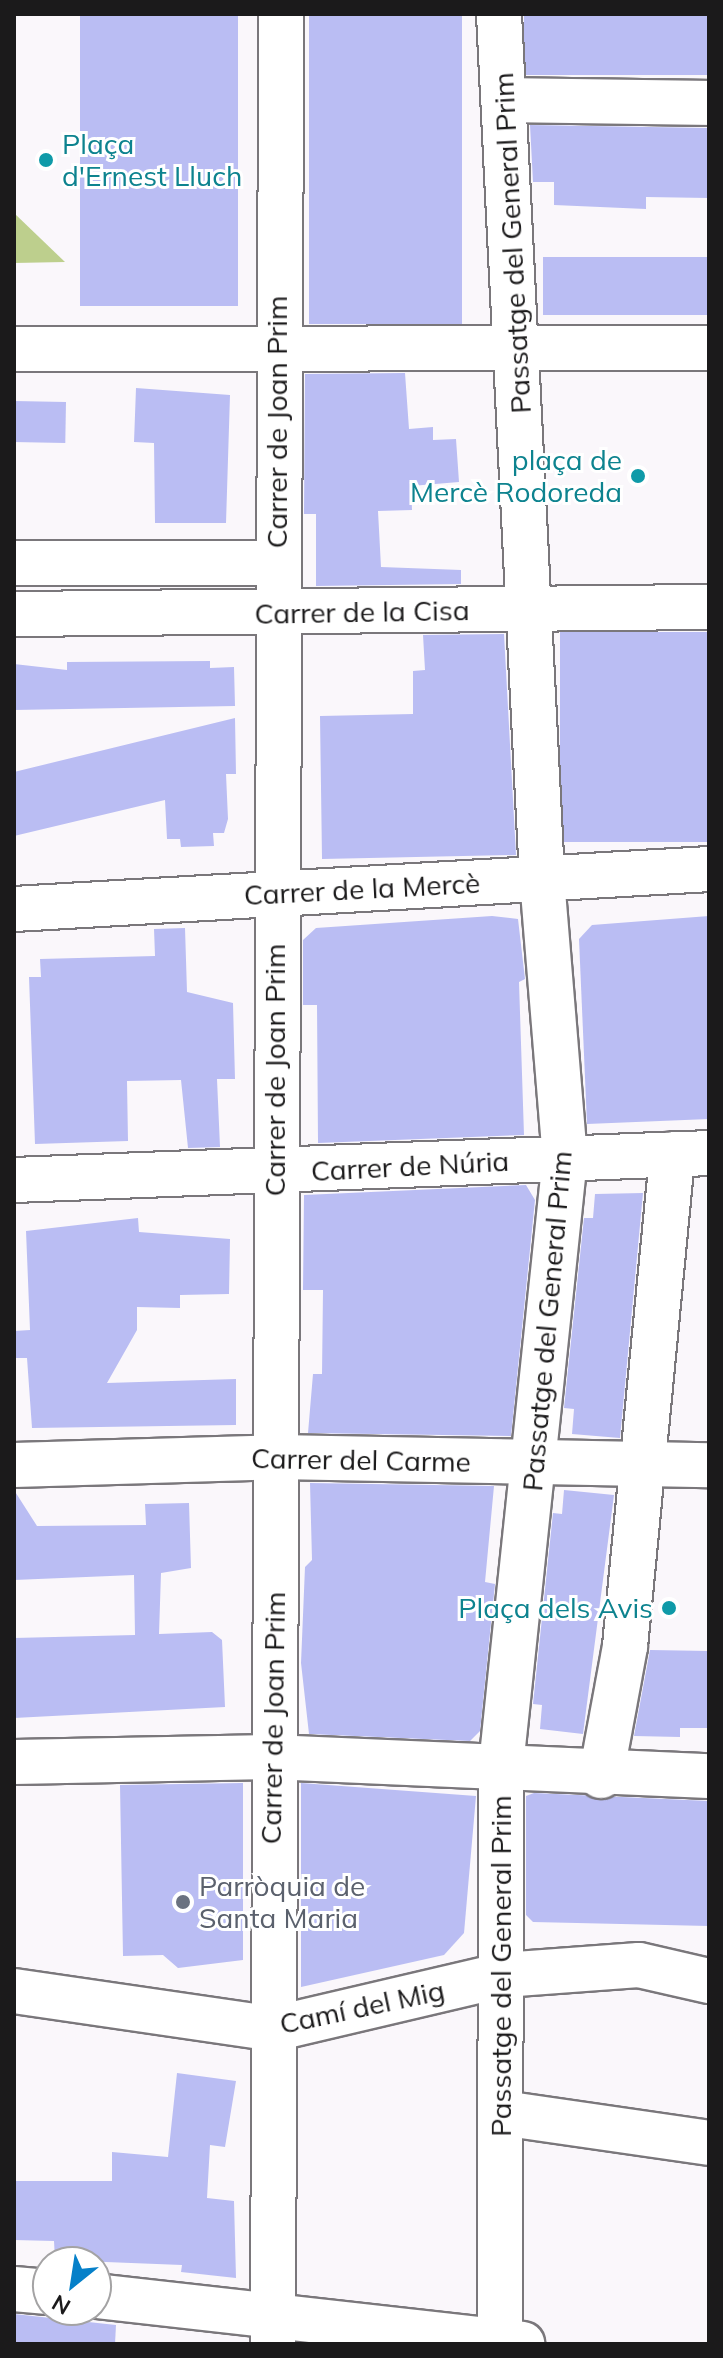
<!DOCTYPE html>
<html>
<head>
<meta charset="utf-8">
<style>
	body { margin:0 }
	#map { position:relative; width:723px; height:2358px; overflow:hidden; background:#faf7fb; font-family:Mulish,sans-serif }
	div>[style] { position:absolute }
	.green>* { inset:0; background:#bdcf8d }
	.building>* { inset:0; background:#babdf3; transform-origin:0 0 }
	.roads { filter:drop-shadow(2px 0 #7a777b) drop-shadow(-2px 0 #7a777b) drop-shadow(0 2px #7a777b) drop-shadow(0 -2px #7a777b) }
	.minor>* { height:44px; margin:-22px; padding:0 22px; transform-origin:22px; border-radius:22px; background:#fff }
	.dots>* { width:22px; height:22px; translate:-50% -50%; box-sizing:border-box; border:4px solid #fff; border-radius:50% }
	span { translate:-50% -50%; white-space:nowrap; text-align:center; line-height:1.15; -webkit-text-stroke:6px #fff; paint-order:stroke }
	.culture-label { font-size:28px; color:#0d838f }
	.left { translate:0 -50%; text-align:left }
	.right { translate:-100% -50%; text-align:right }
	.street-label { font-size:28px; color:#1b1a1b }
	.worship-label { font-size:28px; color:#5b616d }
	.frame { position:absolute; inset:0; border:16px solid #1b1a1b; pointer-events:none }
	.north { position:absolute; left:32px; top:2246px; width:80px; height:80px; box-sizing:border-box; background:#fff; border:2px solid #a4a3a4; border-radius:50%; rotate:210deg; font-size:22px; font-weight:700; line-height:32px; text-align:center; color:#1b1a1b }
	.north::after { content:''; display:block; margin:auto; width:28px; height:36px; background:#0680c9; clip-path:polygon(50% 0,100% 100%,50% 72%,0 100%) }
</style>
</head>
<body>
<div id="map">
	<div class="green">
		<i style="clip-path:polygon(14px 213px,65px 262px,14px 263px)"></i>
	</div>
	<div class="building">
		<i style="left:80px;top:14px;width:158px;height:292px"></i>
		<i style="left:309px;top:14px;width:153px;height:310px"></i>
		<i style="left:524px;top:14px;width:185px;height:61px"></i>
		<i style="clip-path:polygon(530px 125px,709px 128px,709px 198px,646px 197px,646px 209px,554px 205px,554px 182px,533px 182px)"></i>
		<i style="left:709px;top:257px;width:58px;height:166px;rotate:90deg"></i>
		<i style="clip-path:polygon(405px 373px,409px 429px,433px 427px,433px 440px,456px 439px,459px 482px,411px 486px,412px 510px,378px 511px,381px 567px,461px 570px,461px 584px,316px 586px,316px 514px,304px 514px,305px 374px)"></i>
		<i style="clip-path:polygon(136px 388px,230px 395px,226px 523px,155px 523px,154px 443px,134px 442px)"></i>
		<i style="left:14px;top:401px;width:52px;height:41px;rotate:1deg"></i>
		<i style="left:709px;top:632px;width:210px;height:149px;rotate:90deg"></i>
		<i style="clip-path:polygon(504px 634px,516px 855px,322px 859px,320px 716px,413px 714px,413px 671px,425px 670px,423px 635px)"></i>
		<i style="clip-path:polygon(210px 661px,210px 668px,234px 667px,235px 706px,14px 710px,14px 664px,67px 670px,67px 662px)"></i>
		<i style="clip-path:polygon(235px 718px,236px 774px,226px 774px,228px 819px,224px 833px,213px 833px,214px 846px,181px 847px,180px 839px,167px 839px,165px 800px,14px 836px,14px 772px)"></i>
		<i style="clip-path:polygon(492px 916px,518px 919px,525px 979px,519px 982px,524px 1135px,318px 1143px,317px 1005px,303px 1005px,303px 940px,316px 928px)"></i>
		<i style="clip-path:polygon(709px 916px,709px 1119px,587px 1124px,579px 939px,592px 925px)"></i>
		<i style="clip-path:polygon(185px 928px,187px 992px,233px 1003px,235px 1079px,217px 1079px,220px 1147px,188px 1148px,181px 1080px,127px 1081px,128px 1141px,35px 1144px,29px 977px,41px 977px,40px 959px,155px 956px,154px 929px)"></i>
		<i style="clip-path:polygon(526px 1185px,535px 1200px,511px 1436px,308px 1433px,313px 1374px,322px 1374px,323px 1290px,303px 1290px,304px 1195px)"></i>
		<i style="clip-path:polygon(643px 1193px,620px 1438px,572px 1434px,574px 1409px,564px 1408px,584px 1218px,593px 1218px,595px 1194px)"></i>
		<i style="clip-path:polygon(138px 1218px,139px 1232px,230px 1239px,229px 1294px,180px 1295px,180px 1308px,137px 1307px,137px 1330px,107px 1383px,236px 1379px,236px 1425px,32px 1428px,27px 1358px,14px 1358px,14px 1331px,30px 1330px,26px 1231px)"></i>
		<i style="clip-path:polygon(310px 1483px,494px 1486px,485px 1582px,495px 1584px,480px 1731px,470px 1741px,309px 1734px,301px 1663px,305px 1567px,312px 1560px)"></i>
		<i style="clip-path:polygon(14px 1490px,37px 1526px,146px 1525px,145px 1504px,189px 1503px,191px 1568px,161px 1573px,159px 1634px,212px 1632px,222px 1640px,225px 1707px,14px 1718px,14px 1638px,135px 1635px,134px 1575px,14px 1580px)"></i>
		<i style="clip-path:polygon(564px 1490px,614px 1495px,583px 1734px,540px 1729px,542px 1705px,533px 1704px,553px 1513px,562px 1514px)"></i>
		<i style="clip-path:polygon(650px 1650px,709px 1651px,709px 1728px,680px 1728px,680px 1737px,634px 1736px)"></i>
		<i style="clip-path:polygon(243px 1783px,243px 1960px,178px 1968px,163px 1955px,123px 1956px,120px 1785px)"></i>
		<i style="clip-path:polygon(301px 1783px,476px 1796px,464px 1933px,444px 1955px,301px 1987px)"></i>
		<i style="clip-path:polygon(534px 1793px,709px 1801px,709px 1926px,533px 1922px,526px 1915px,526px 1796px)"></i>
		<i style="clip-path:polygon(177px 2073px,236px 2081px,225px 2147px,210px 2145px,207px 2198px,234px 2201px,236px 2278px,181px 2272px,182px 2265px,55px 2260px,54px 2241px,14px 2240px,14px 2181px,112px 2181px,112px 2152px,168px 2157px)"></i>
		<i style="clip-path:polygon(14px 2314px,116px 2325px,115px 2344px,14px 2344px)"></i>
	</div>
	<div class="roads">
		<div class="minor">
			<i style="left:499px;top:14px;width:866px;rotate:87.15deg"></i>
			<i style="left:542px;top:879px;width:280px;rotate:85.3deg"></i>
			<i style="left:565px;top:1158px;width:611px;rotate:96.01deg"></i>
			<i style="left:501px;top:1766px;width:573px;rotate:90.1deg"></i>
			<i style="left:505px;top:100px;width:204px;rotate:0.8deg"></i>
			<i style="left:14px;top:349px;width:695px;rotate:-0.08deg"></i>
			<i style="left:14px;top:563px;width:263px"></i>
			<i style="left:14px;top:614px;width:695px;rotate:-0.58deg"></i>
			<i style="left:14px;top:909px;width:696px;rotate:-3.29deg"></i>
			<i style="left:14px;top:1180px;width:696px;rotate:-2.22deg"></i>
			<i style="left:14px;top:1465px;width:263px;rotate:-1.7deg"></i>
			<i style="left:277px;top:1457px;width:432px;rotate:1.1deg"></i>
			<i style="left:14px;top:1762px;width:257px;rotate:-1.1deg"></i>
			<i style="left:271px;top:1757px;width:438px;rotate:2.5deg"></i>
			<i style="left:601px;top:1776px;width:132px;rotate:-79.5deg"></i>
			<i style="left:625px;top:1646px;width:494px;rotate:-84.5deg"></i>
			<i style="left:14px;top:1991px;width:262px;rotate:8.3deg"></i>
			<i style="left:273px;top:2029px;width:236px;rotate:-13.2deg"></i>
			<i style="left:503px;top:1975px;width:136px;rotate:-4.2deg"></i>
			<i style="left:639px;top:1965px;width:72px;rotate:12.9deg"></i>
			<i style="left:502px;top:2113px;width:209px;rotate:8.2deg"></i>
			<i style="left:14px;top:2289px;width:34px;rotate:5deg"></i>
			<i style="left:96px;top:2296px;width:429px;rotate:6.4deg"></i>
			<i style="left:273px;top:2344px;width:2330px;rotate:-89.8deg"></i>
		</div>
	</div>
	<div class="dots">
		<i style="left:46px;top:160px;background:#0f9aa8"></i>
		<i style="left:638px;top:476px;background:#0f9aa8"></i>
		<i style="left:669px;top:1608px;background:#0f9aa8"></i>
		<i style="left:183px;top:1902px;background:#6b7280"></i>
	</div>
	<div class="culture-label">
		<span class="left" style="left:62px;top:160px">Plaça<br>d'Ernest Lluch</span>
		<span class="right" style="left:622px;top:476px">plaça de<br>Mercè Rodoreda</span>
		<span class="right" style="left:653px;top:1608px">Plaça dels Avis</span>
	</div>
	<div class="street-label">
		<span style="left:512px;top:243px;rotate:-93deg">Passatge del General Prim</span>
		<span style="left:277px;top:422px;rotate:-90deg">Carrer de Joan Prim</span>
		<span style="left:362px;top:612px;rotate:-1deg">Carrer de la Cisa</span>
		<span style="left:362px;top:889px;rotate:-3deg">Carrer de la Mercè</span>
		<span style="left:275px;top:1070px;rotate:-90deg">Carrer de Joan Prim</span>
		<span style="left:410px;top:1166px;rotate:-3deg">Carrer de Núria</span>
		<span style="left:547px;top:1321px;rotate:-85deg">Passatge del General Prim</span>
		<span style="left:361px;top:1460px;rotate:1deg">Carrer del Carme</span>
		<span style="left:273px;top:1718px;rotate:-89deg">Carrer de Joan Prim</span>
		<span style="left:501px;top:1966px;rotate:-90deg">Passatge del General Prim</span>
		<span style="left:362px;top:2007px;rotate:-12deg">Camí del Mig</span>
	</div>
	<div class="worship-label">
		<span class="left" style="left:199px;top:1902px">Parròquia de<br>Santa Maria</span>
	</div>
	<div class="frame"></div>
	<div class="north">N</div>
</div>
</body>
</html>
